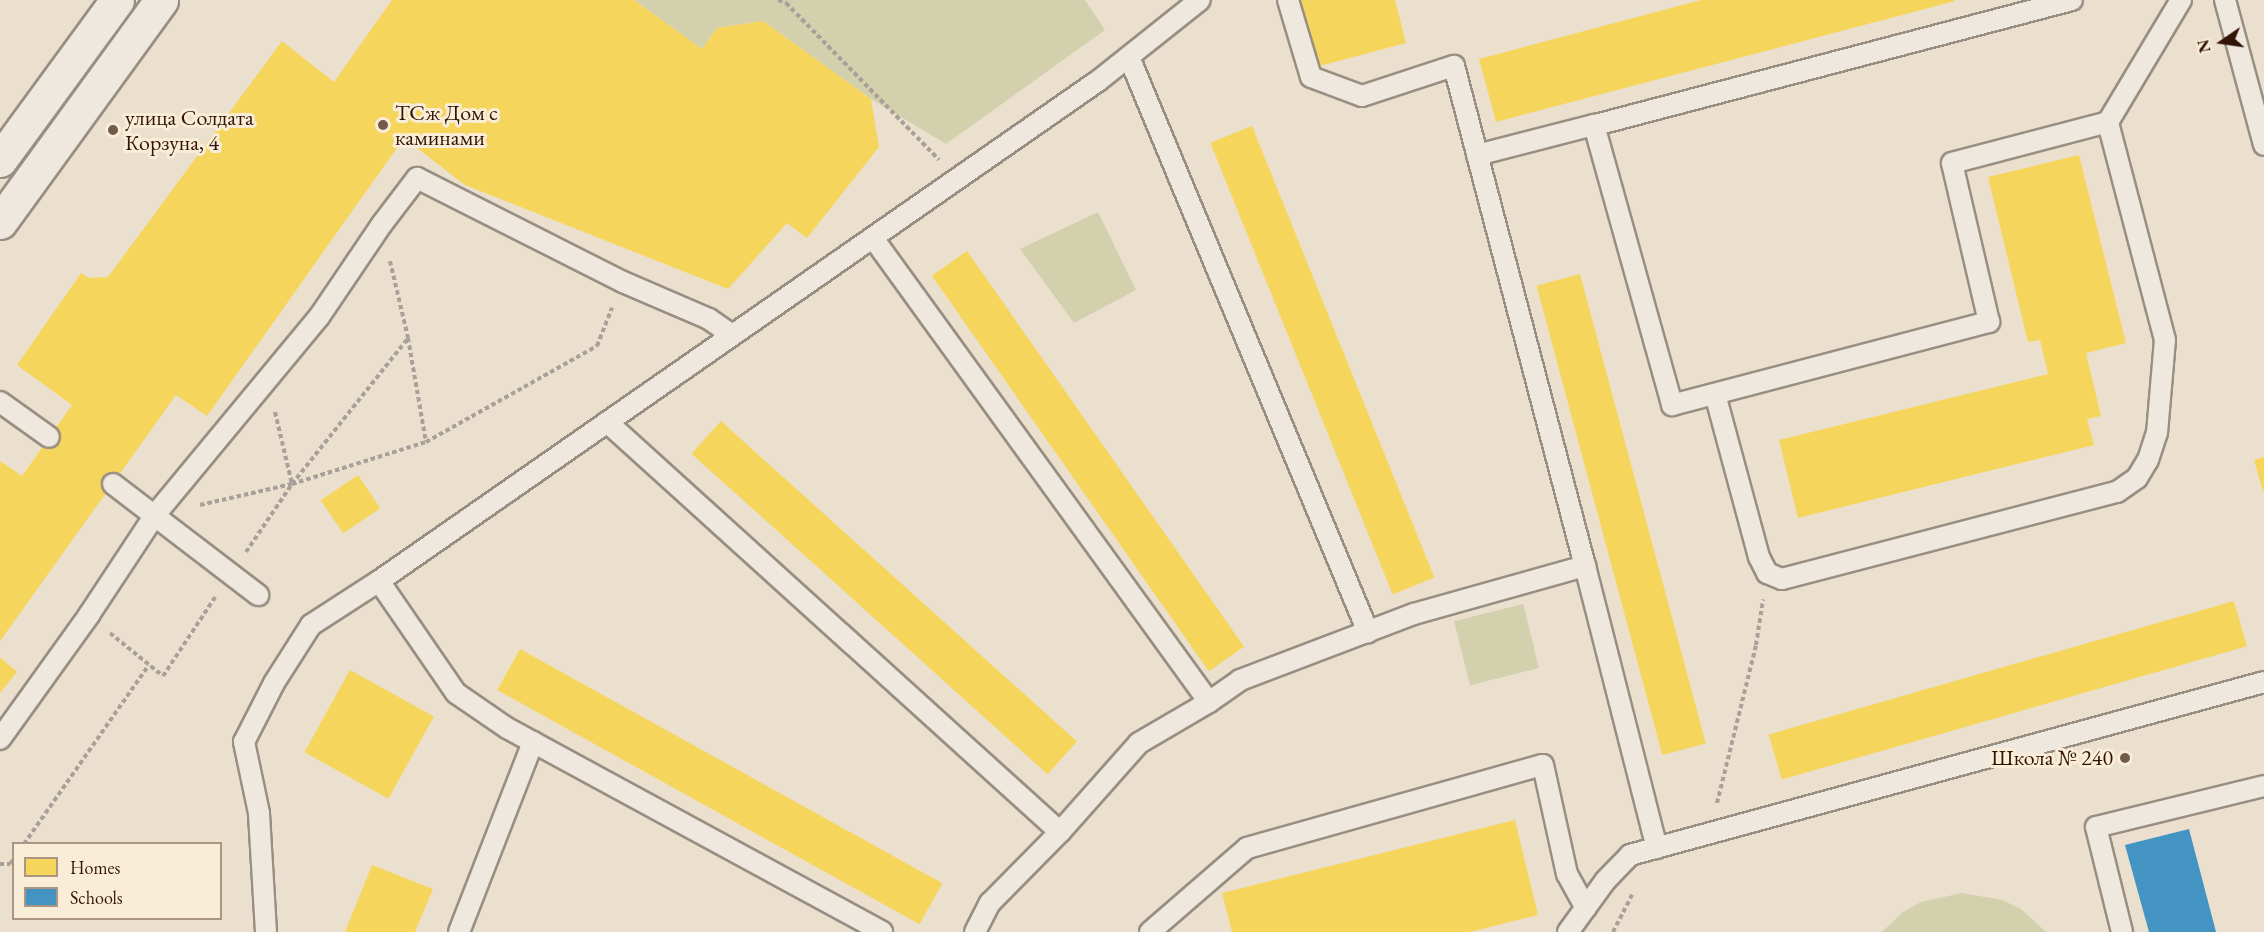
<!DOCTYPE html>
<html>
<head>
<meta charset="utf-8">
<style>
	body { margin:0 }
	#map { position:relative; width:2264px; height:932px; overflow:hidden; background:#ebe0ce; font-family:"EB Garamond",serif }
	div>[style] { position:absolute }
	.green>* { inset:0; background:#d3d0ad; transform-origin:0 0 }
	.homes>* { inset:0; background:#f6d55c; transform-origin:0 0 }
	.schools>* { inset:0; background:#4393c3 }
	.path>* { height:4px; margin-top:-2px; transform-origin:0; background:repeating-linear-gradient(90deg,#a9a199 0 4.5px,transparent 0 7.5px) }
	.roads { filter:drop-shadow(2px 0 #988e82) drop-shadow(-2px 0 #988e82) drop-shadow(0 2px #988e82) drop-shadow(0 -2px #988e82) }
	.lane>* { height:20px; margin:-10px; padding:0 10px; transform-origin:10px; border-radius:10px; background:#eee8df }
	.secondary>* { height:33px; margin:-16.5px; padding:0 16.5px; transform-origin:16.5px; border-radius:16.5px; background:#eee8df }
	.dots>* { width:16px; height:16px; translate:-50% -50%; box-sizing:border-box; border:3px solid #faedd7; border-radius:50% }
	span { translate:-50% -50%; white-space:nowrap; text-align:center; line-height:1.15; -webkit-text-stroke:6px #faedd7; paint-order:stroke }
	.poi-label { font-size:22px; color:#321406 }
	.left { translate:0 -50%; text-align:left }
	.right { translate:-100% -50%; text-align:right }
	.legend { position:absolute; left:12px; top:842px; width:210px; height:78px; box-sizing:border-box; background:#faedd7; border:2px solid #aa9683; margin:0; padding:8px 10px; list-style:none; font-size:18px; color:#321406 }
	.legend li { display:flex; align-items:center; gap:12px; height:30px }
	.legend b { width:30px; border:2px solid #aa9683 }
	.north { position:absolute; left:2192px; top:12px; width:60px; height:60px; -webkit-text-stroke:4px #faedd7; paint-order:stroke; rotate:257deg; font-size:16px; font-weight:700; line-height:24px; text-align:center; color:#321406 }
	.north::after { content:''; display:block; margin:auto; width:21px; height:27px; background:#321406; clip-path:polygon(50% 0,100% 100%,50% 72%,0 100%) }
</style>
</head>
<body>
<div id="map">
	<div class="green">
		<i style="clip-path:polygon(634px 0,1085px 0,1105px 30px,946px 144px,871px 99px,763px 21px,717px 28px,702px 49px)"></i>
		<i style="clip-path:polygon(1098px 212px,1136px 290px,1074px 323px,1020px 249px)"></i>
		<i style="left:1523px;top:604px;width:66px;height:71px;rotate:76deg"></i>
		<i style="clip-path:polygon(1962px 893px,2002px 900px,2021px 909px,2046px 932px,1882px 932px,1903px 912px,1921px 902px)"></i>
	</div>
	<div class="homes">
		<i style="clip-path:polygon(392px 0,634px 0,702px 49px,717px 28px,763px 21px,871px 99px,879px 147px,807px 238px,787px 223px,728px 289px,465px 185px,404px 138px,207px 416px,176px 395px,0 641px,0 461px,22px 476px,72px 405px,17px 365px,81px 273px,89px 278px,108px 277px,282px 41px,334px 82px)"></i>
		<i style="clip-path:polygon(1298px 0,1395px 0,1406px 43px,1316px 67px)"></i>
		<i style="clip-path:polygon(1701px 0,1954px 0,1955px 1px,1496px 122px,1479px 59px)"></i>
		<i style="left:1252px;top:126px;width:487px;height:45px;rotate:68deg"></i>
		<i style="clip-path:polygon(2079px 155px,2126px 343px,2086px 353px,2101px 416px,2087px 419px,2094px 445px,1798px 518px,1779px 440px,2048px 374px,2040px 340px,2028px 342px,1988px 177px)"></i>
		<i style="left:967px;top:251px;width:483px;height:43px;rotate:55deg"></i>
		<i style="left:1580px;top:274px;width:486px;height:45px;rotate:75deg"></i>
		<i style="left:721px;top:421px;width:479px;height:44px;rotate:42deg"></i>
		<i style="clip-path:polygon(2264px 457px,2264px 491px,2263px 492px,2254px 460px)"></i>
		<i style="left:358px;top:475px;width:40px;height:45px;rotate:56deg"></i>
		<i style="left:2234px;top:601px;width:47px;height:484px;rotate:74deg"></i>
		<i style="left:520px;top:649px;width:483px;height:47px;rotate:29deg"></i>
		<i style="clip-path:polygon(0 657px,17px 672px,0 693px)"></i>
		<i style="left:350px;top:670px;width:96px;height:94px;rotate:29deg"></i>
		<i style="clip-path:polygon(1515px 820px,1538px 915px,1470px 932px,1232px 932px,1222px 893px)"></i>
		<i style="clip-path:polygon(372px 865px,433px 889px,415px 932px,345px 932px)"></i>
	</div>
	<div class="schools">
		<i style="clip-path:polygon(2189px 829px,2216px 932px,2149px 932px,2125px 845px)"></i>
	</div>
	<div class="path">
		<i style="left:778px;top:0;width:9px;rotate:21deg"></i>
		<i style="left:786px;top:3px;width:219px;rotate:45.7deg"></i>
		<i style="left:390px;top:261px;width:79px;rotate:76.8deg"></i>
		<i style="left:408px;top:338px;width:106px;rotate:80.2deg"></i>
		<i style="left:275px;top:412px;width:74px;rotate:76.7deg"></i>
		<i style="left:200px;top:505px;width:94px;rotate:-12.9deg"></i>
		<i style="left:292px;top:484px;width:140px;rotate:-17.4deg"></i>
		<i style="left:426px;top:442px;width:196px;rotate:-29.3deg"></i>
		<i style="left:597px;top:346px;width:41px;rotate:-68.5deg"></i>
		<i style="left:246px;top:552px;width:82px;rotate:-55.9deg"></i>
		<i style="left:292px;top:484px;width:186px;rotate:-51.5deg"></i>
		<i style="left:110px;top:633px;width:68px;rotate:39.1deg"></i>
		<i style="left:163px;top:676px;width:96px;rotate:-56.5deg"></i>
		<i style="left:1717px;top:803px;width:163px;rotate:-76.1deg"></i>
		<i style="left:1756px;top:645px;width:46px;rotate:-81.2deg"></i>
		<i style="left:24px;top:844px;width:218px;rotate:-55.1deg"></i>
		<i style="left:0;top:864px;width:10px"></i>
		<i style="left:10px;top:864px;width:6px;rotate:-51deg"></i>
		<i style="left:1613px;top:932px;width:42px;rotate:-62.8deg"></i>
	</div>
	<div class="roads">
		<div class="lane">
			<i style="left:1288px;top:0;width:80px;rotate:73.4deg"></i>
			<i style="left:1311px;top:77px;width:54px;rotate:20.4deg"></i>
			<i style="left:1362px;top:96px;width:97px;rotate:-18.1deg"></i>
			<i style="left:1454px;top:66px;width:517px;rotate:75.32deg"></i>
			<i style="left:2072px;top:0;width:494px;rotate:165.3deg"></i>
			<i style="left:1594px;top:125px;width:291px;rotate:74.4deg"></i>
			<i style="left:1672px;top:405px;width:328px;rotate:-14.7deg"></i>
			<i style="left:1989px;top:322px;width:163px;rotate:-103.1deg"></i>
			<i style="left:1952px;top:163px;width:161px;rotate:-14.7deg"></i>
			<i style="left:2108px;top:122px;width:142px;rotate:-59.1deg"></i>
			<i style="left:2225px;top:0;width:150px;rotate:74.9deg"></i>
			<i style="left:1129px;top:57px;width:623px;rotate:67.43deg"></i>
			<i style="left:1477px;top:155px;width:121px;rotate:-14.4deg"></i>
			<i style="left:873px;top:238px;width:573px;rotate:54.09deg"></i>
			<i style="left:1715px;top:394px;width:169px;rotate:74.9deg"></i>
			<i style="left:1759px;top:557px;width:18px;rotate:63deg"></i>
			<i style="left:1767px;top:573px;width:16px;rotate:22deg"></i>
			<i style="left:1782px;top:579px;width:346px;rotate:-14.6deg"></i>
			<i style="left:2117px;top:492px;width:24px;rotate:-35deg"></i>
			<i style="left:2137px;top:478px;width:21px;rotate:-59deg"></i>
			<i style="left:2148px;top:460px;width:28px;rotate:-72deg"></i>
			<i style="left:2157px;top:433px;width:93px;rotate:-85.1deg"></i>
			<i style="left:2165px;top:340px;width:225px;rotate:-104.7deg"></i>
			<i style="left:0;top:402px;width:60px;rotate:35.5deg"></i>
			<i style="left:607px;top:422px;width:611px;rotate:42.15deg"></i>
			<i style="left:113px;top:484px;width:183px;rotate:37.4deg"></i>
			<i style="left:379px;top:581px;width:136px;rotate:55.5deg"></i>
			<i style="left:456px;top:693px;width:62px;rotate:34.5deg"></i>
			<i style="left:507px;top:728px;width:427px;rotate:28.5deg"></i>
			<i style="left:0;top:739px;width:153px;rotate:-54.3deg"></i>
			<i style="left:89px;top:615px;width:120px;rotate:-56.6deg"></i>
			<i style="left:155px;top:515px;width:257px;rotate:-50.4deg"></i>
			<i style="left:319px;top:317px;width:112px;rotate:-55.9deg"></i>
			<i style="left:382px;top:224px;width:58px;rotate:-52.7deg"></i>
			<i style="left:417px;top:178px;width:231px;rotate:26.8deg"></i>
			<i style="left:623px;top:282px;width:94px;rotate:23.3deg"></i>
			<i style="left:709px;top:319px;width:28px;rotate:35deg"></i>
			<i style="left:266px;top:932px;width:119px;rotate:-93.4deg"></i>
			<i style="left:259px;top:813px;width:73px;rotate:-101.9deg"></i>
			<i style="left:244px;top:742px;width:66px;rotate:-63deg"></i>
			<i style="left:274px;top:683px;width:69px;rotate:-57.5deg"></i>
			<i style="left:311px;top:625px;width:81px;rotate:-32.9deg"></i>
			<i style="left:379px;top:581px;width:876px;rotate:-34.82deg"></i>
			<i style="left:1098px;top:81px;width:130px;rotate:-38.5deg"></i>
			<i style="left:459px;top:932px;width:204px;rotate:-68.7deg"></i>
			<i style="left:975px;top:932px;width:33px;rotate:-63deg"></i>
			<i style="left:990px;top:903px;width:100px;rotate:-45.4deg"></i>
			<i style="left:1060px;top:832px;width:119px;rotate:-48.4deg"></i>
			<i style="left:1139px;top:743px;width:81px;rotate:-30.4deg"></i>
			<i style="left:1209px;top:702px;width:38px;rotate:-35deg"></i>
			<i style="left:1240px;top:680px;width:186px;rotate:-20.8deg"></i>
			<i style="left:1414px;top:614px;width:178px;rotate:-15.7deg"></i>
			<i style="left:1585px;top:566px;width:291px;rotate:75.7deg"></i>
			<i style="left:1150px;top:932px;width:128px;rotate:-40.9deg"></i>
			<i style="left:1247px;top:848px;width:307px;rotate:-15.7deg"></i>
			<i style="left:1543px;top:765px;width:112px;rotate:77.6deg"></i>
			<i style="left:1567px;top:874px;width:39px;rotate:61deg"></i>
			<i style="left:1568px;top:932px;width:63px;rotate:-54deg"></i>
			<i style="left:1605px;top:881px;width:36px;rotate:-46deg"></i>
			<i style="left:1630px;top:855px;width:657px;rotate:-15.26deg"></i>
			<i style="left:2122px;top:932px;width:108px;rotate:-103.9deg"></i>
			<i style="left:2096px;top:827px;width:173px;rotate:-13.7deg"></i>
		</div>
		<div class="secondary">
			<i style="left:0;top:160px;width:198px;rotate:-53.8deg"></i>
			<i style="left:0;top:222px;width:274px;rotate:-54deg"></i>
		</div>
	</div>
	<div class="dots">
		<i style="left:383px;top:125px;background:#735b4c"></i>
		<i style="left:113px;top:130px;background:#735b4c"></i>
		<i style="left:2125px;top:758px;background:#735b4c"></i>
	</div>
	<div class="poi-label">
		<span class="left" style="left:395px;top:125px">ТСж Дом с<br>каминами</span>
		<span class="left" style="left:125px;top:130px">улица Солдата<br>Корзуна, 4</span>
		<span class="right" style="left:2113px;top:758px">Школа № 240</span>
	</div>
	<ul class="legend">
	<li><b style="height:16px;background:#f6d55c"></b>Homes</li>
	<li><b style="height:16px;background:#4393c3"></b>Schools</li>
	</ul>
	<div class="north">N</div>
</div>
</body>
</html>
